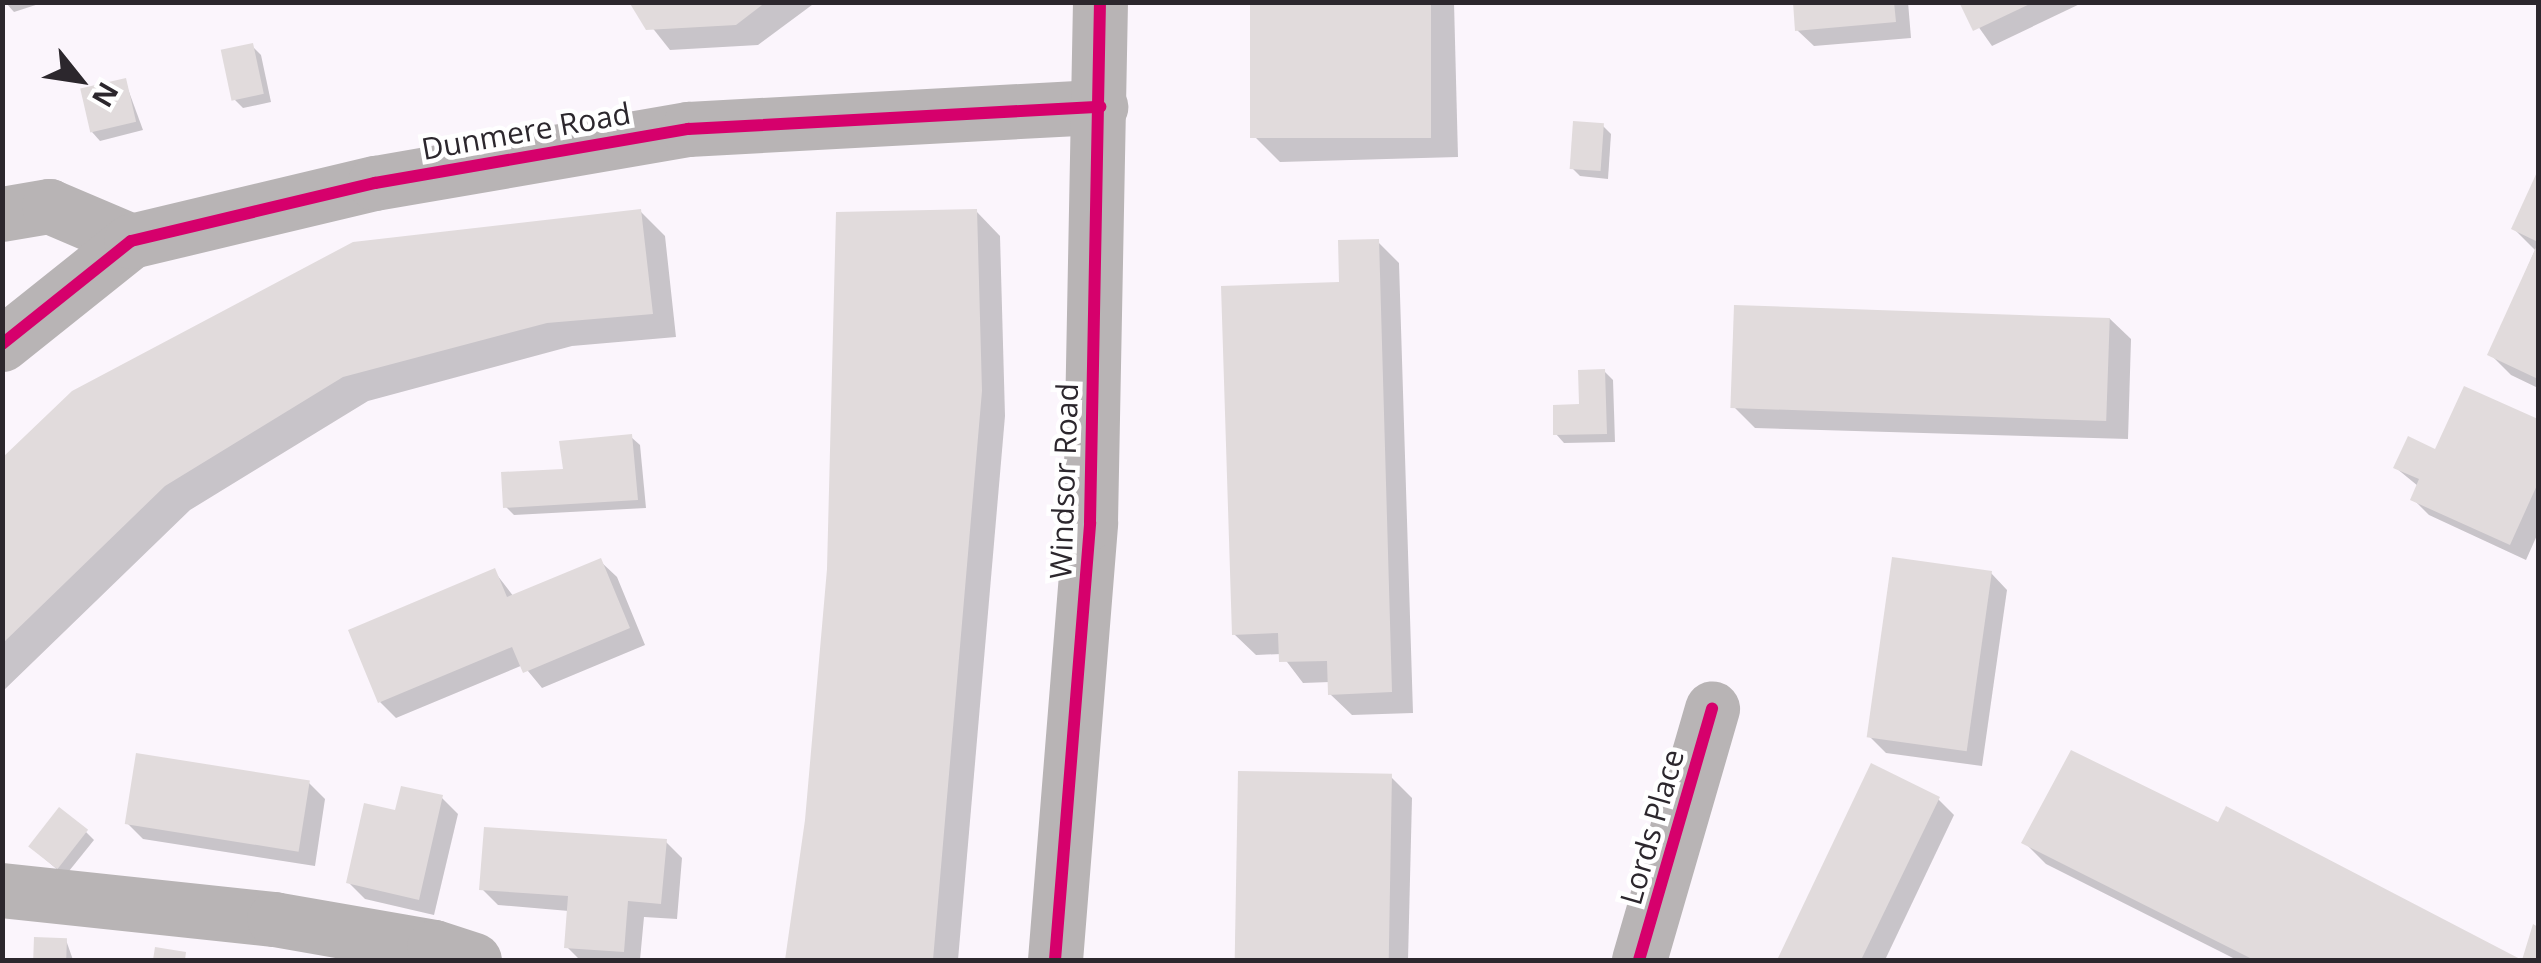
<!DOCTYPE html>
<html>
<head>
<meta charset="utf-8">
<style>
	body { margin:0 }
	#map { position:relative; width:2541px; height:963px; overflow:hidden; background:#fbf5fc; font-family:"Open Sans",sans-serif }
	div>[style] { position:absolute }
	.shadow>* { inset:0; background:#0003 }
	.building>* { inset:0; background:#e1dbdc; transform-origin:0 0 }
	.minor>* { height:55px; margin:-27.5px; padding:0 27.5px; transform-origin:27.5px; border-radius:27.5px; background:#b8b4b5 }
	.cycleway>* { height:12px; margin:-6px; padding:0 6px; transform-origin:6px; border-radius:6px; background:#d6006c }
	span { translate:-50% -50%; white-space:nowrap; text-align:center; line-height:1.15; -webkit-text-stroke:9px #fff; paint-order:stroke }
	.street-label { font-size:30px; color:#2c272d }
	.frame { position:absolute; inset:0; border:5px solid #2c272d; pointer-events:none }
	.north { position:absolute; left:30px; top:30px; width:100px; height:100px; -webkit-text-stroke:8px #fff; paint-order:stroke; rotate:120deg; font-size:28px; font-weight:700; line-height:40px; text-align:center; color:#2c272d }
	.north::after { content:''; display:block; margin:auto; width:35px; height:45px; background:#2c272d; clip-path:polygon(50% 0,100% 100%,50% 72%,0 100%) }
</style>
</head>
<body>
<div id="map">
	<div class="shadow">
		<i style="clip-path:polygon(5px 2px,45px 2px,14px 12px)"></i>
		<i style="clip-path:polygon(632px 2px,816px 2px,758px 45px,670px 50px)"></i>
		<i style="clip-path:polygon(1253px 2px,1454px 2px,1458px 157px,1280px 162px,1255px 137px)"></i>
		<i style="clip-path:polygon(1795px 2px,1908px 2px,1911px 38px,1814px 46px,1797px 30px)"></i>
		<i style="clip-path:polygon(1961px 2px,2084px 2px,1992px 46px)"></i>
		<i style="clip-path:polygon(252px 46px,261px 55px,271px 102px,243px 108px,235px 100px)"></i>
		<i style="clip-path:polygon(125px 81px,143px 130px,100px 141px,92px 132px)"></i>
		<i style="clip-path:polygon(1603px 126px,1611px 134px,1608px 179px,1580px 176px,1572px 168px)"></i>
		<i style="clip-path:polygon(2538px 176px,2538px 388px,2511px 375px,2490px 354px,2535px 250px,2514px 229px)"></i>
		<i style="clip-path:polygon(976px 211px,1000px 236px,1005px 416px,958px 960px,787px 960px,808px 821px)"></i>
		<i style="clip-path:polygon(641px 212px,665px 236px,676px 337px,572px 346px,368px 401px,190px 510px,2px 692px,2px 462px)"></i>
		<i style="clip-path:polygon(1378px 242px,1399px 263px,1413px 713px,1352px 715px,1330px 694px,1330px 682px,1303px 683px,1281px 654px,1256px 655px,1234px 634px)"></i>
		<i style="clip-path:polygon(2109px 318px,2131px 339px,2128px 439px,1755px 428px,1734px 407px)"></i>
		<i style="clip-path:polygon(1604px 371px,1613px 380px,1615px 442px,1564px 443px,1556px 434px)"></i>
		<i style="clip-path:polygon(2466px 389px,2538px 422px,2538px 533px,2526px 560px,2429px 515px,2413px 499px,2418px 486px,2396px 468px,2436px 452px)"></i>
		<i style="clip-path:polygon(631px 437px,640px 445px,646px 508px,514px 515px,506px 507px)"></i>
		<i style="clip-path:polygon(600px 561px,617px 577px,645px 645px,542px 688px,523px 665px,396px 718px,380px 702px,494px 571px,514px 597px)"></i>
		<i style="clip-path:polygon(1991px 573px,2007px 590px,1982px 766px,1886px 753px,1869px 736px)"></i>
		<i style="clip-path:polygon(1872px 767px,1938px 799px,1954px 815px,1885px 960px,1780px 960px)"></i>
		<i style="clip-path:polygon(1241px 774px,1391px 777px,1412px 798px,1408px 960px,1235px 960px)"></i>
		<i style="clip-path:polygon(309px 783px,325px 799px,315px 866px,143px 839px,127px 823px)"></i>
		<i style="clip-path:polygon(442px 798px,458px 814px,434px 915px,365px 899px,348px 882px,397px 813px)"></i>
		<i style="clip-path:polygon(2227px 809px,2517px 960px,2237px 960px,2046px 864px,2025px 843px,2219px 825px)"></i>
		<i style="clip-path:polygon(86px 832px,94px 840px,65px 876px,39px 854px)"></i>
		<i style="clip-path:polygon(666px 842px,682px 858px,677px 919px,644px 917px,640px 960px,580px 960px,567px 947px,569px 911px,498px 905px,482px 889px)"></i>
		<i style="clip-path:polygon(37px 939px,66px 940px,73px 960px,36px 960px)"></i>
	</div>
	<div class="building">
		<i style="clip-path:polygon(629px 2px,766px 2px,736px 25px,646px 30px)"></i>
		<i style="left:1250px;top:2px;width:181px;height:136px"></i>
		<i style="clip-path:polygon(1793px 2px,1894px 2px,1896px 22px,1795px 31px)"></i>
		<i style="clip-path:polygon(1959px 2px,2034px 2px,1973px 31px)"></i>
		<i style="left:253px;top:43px;width:52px;height:33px;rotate:78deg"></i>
		<i style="left:126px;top:78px;width:45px;height:47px;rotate:77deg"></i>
		<i style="left:1573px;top:121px;width:31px;height:48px;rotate:4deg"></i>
		<i style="clip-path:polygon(2538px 170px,2538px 242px,2511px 229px)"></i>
		<i style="clip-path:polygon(641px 209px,653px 314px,547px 323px,343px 377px,165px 486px,2px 644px,2px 458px,72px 391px,353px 242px)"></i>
		<i style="clip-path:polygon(977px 209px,982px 391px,933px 960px,785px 960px,805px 820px,827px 569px,836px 212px)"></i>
		<i style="clip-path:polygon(1379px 239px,1392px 692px,1328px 695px,1327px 661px,1279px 662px,1278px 633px,1232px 635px,1221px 286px,1339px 282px,1338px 240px)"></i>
		<i style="clip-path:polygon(2538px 243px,2538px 379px,2487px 355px)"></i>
		<i style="left:1734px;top:305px;width:376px;height:103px;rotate:2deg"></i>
		<i style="clip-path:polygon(1605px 369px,1607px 434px,1553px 435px,1553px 405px,1579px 404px,1578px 370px)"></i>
		<i style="clip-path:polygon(2464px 386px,2538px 419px,2538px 483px,2510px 545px,2410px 500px,2419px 479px,2393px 468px,2408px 436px,2435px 449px)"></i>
		<i style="clip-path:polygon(632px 434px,638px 500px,503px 508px,501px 472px,563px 469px,559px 441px)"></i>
		<i style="left:1892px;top:557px;width:101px;height:182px;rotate:8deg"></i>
		<i style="clip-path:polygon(601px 558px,630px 628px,523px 673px,512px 647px,378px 703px,348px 630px,495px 568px,507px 597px)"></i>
		<i style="clip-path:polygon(2071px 750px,2218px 822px,2226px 806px,2522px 960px,2533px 924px,2538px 927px,2538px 960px,2254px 960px,2021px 843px)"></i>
		<i style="left:136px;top:753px;width:176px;height:72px;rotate:9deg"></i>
		<i style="clip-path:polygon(1871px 763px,1940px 797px,1861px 960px,1777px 960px)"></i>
		<i style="left:1238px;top:771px;width:154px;height:189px;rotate:1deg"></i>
		<i style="clip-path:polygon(401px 786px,443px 795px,419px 900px,346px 883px,364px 803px,395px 810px)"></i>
		<i style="left:59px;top:807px;width:37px;height:50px;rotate:38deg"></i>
		<i style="clip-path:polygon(484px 827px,667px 839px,661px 904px,628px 901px,624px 952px,564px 948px,568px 896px,479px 890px)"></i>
		<i style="left:34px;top:937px;width:33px;height:23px;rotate:2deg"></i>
		<i style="clip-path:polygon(155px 947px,186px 952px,185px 960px,153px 960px)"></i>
	</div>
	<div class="minor">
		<i style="left:2px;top:214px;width:48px;rotate:-9.7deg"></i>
		<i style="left:49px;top:206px;width:89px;rotate:23.1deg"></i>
		<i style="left:2px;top:344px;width:165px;rotate:-38.6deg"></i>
		<i style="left:131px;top:241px;width:251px;rotate:-13.4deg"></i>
		<i style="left:375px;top:183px;width:318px;rotate:-9.8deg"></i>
		<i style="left:688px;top:129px;width:413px;rotate:-3.1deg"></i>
		<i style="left:2px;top:890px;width:274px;rotate:6.1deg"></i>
		<i style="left:274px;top:919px;width:162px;rotate:9.9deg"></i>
		<i style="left:434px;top:947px;width:42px;rotate:18deg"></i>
		<i style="left:1055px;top:960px;width:439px;rotate:-85.4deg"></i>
		<i style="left:1090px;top:522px;width:520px;rotate:-88.9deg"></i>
		<i style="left:1639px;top:960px;width:262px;rotate:-73.8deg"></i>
	</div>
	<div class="cycleway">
		<i style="left:2px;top:344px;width:165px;rotate:-38.6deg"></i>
		<i style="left:131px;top:241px;width:251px;rotate:-13.4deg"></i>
		<i style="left:375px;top:183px;width:318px;rotate:-9.8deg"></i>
		<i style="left:688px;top:129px;width:413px;rotate:-3.1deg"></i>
		<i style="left:1055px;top:960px;width:439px;rotate:-85.4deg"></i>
		<i style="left:1090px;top:522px;width:520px;rotate:-88.9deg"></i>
		<i style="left:1639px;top:960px;width:262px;rotate:-73.8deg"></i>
	</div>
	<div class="street-label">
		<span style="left:526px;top:131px;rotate:-10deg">Dunmere Road</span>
		<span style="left:1064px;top:481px;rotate:-88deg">Windsor Road</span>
		<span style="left:1652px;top:827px;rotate:-74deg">Lords Place</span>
	</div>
	<div class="frame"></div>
	<div class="north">N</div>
</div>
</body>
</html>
